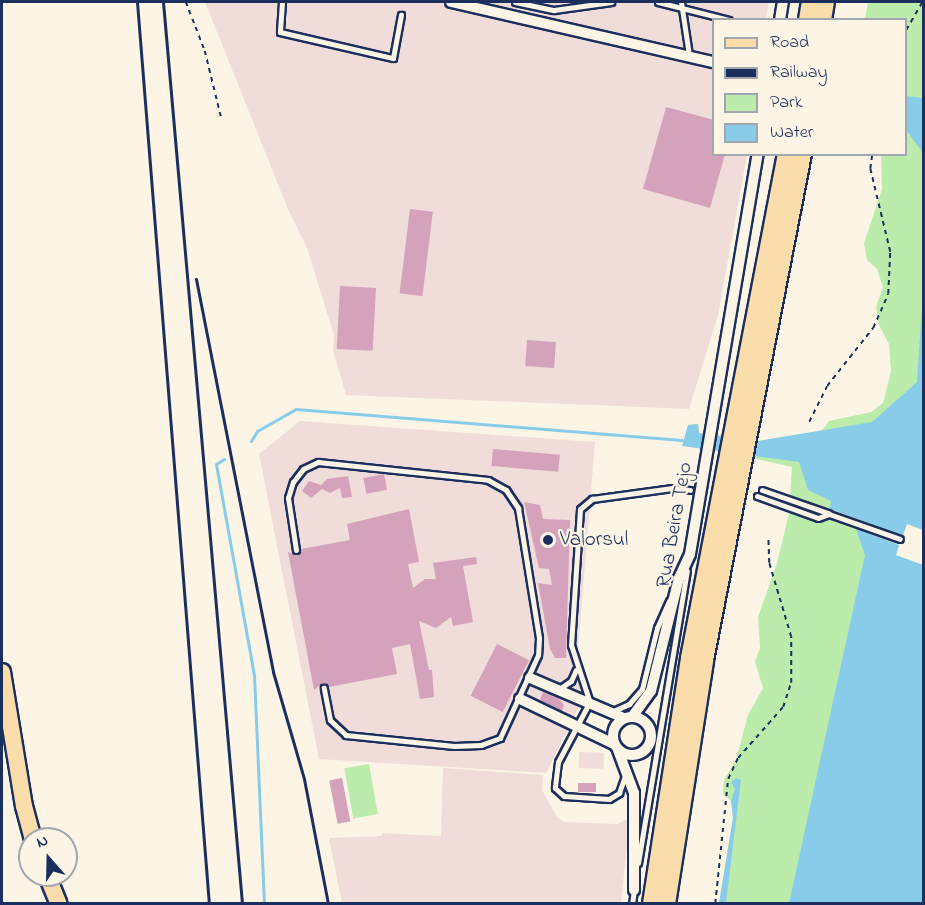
<!DOCTYPE html>
<html>
<head>
<meta charset="utf-8">
<style>
	body { margin:0 }
	#map { position:relative; width:925px; height:905px; overflow:hidden; background:#fcf5e5; font-family:"Indie Flower",sans-serif }
	div>[style] { position:absolute }
	.built>* { inset:0; background:#f0dcd9; transform-origin:0 0 }
	.green>* { inset:0; background:#bbecac; transform-origin:0 0 }
	.water>* { inset:0; background:#89ccea }
	.stream>* { height:3px; margin:-1.5px; padding:0 1.5px; transform-origin:1.5px; border-radius:1.5px; background:#89ccea }
	.building>* { inset:0; background:#d5a2bc; transform-origin:0 0 }
	.path>* { height:1.5px; margin-top:-0.75px; transform-origin:0; background:repeating-linear-gradient(90deg,#1b2f5e 0 4.5px,transparent 0 9px) }
	.roads { filter:drop-shadow(2px 0 #1b2f5e) drop-shadow(-2px 0 #1b2f5e) drop-shadow(0 2px #1b2f5e) drop-shadow(0 -2px #1b2f5e) }
	.lane>* { height:5px; margin:-2.5px; padding:0 2.5px; transform-origin:2.5px; border-radius:2.5px; background:#fcf5e5 }
	.street>* { height:10px; margin:-5px; padding:0 5px; transform-origin:5px; border-radius:5px; background:#fcf5e5 }
	.street>.ring { margin:-5px; padding:0; box-sizing:content-box; background:none; border:10px solid #fcf5e5; border-radius:50% }
	.primary>* { height:16px; margin:-8px; padding:0 8px; transform-origin:8px; border-radius:8px; background:#faddab }
	.highway>* { height:18px; margin:-9px; padding:0 9px; transform-origin:9px; border-radius:9px; background:#faddab }
	.rail>* { height:3px; margin:-1.5px; padding:0 1.5px; transform-origin:1.5px; border-radius:1.5px; background:#1b2f5e }
	.dots>* { width:16px; height:16px; translate:-50% -50%; box-sizing:border-box; border:3px solid #fcf5e5; border-radius:50% }
	span { translate:-50% -50%; white-space:nowrap; text-align:center; line-height:1.15; -webkit-text-stroke:4.5px #fcf5e5; paint-order:stroke }
	.street-label { font-size:21px; color:#1b2f5e }
	.poi-label { font-size:21px; color:#1b2f5e }
	.left { translate:0 -50%; text-align:left }
	.frame { position:absolute; inset:0; border:3px solid #1b2f5e; pointer-events:none }
	.legend { position:absolute; left:712px; top:18px; width:195px; height:138px; box-sizing:border-box; background:#fcf5e5; border:2px solid #a2a6af; margin:0; padding:8px 10px; list-style:none; font-size:18px; color:#1b2f5e }
	.legend li { display:flex; align-items:center; gap:12px; height:30px }
	.legend b { width:30px; border:2px solid #a2a6af }
	.north { position:absolute; left:18px; top:827px; width:60px; height:60px; box-sizing:border-box; background:#fcf5e5; border:2px solid #a2a6af; border-radius:50%; rotate:340deg; font-size:16px; font-weight:700; line-height:24px; text-align:center; color:#1b2f5e }
	.north::after { content:''; display:block; margin:auto; width:21px; height:27px; background:#1b2f5e; clip-path:polygon(50% 0,100% 100%,50% 72%,0 100%) }
</style>
</head>
<body>
<div id="map">
	<div class="built">
		<i style="clip-path:polygon(205px 2px,769px 2px,766px 19px,714px 20px,714px 154px,747px 155px,718px 315px,689px 409px,346px 395px,333px 350px,334px 335px,307px 248px,287px 207px)"></i>
		<i style="clip-path:polygon(300px 421px,595px 442px,578px 650px,584px 697px,546px 773px,319px 759px,259px 454px)"></i>
		<i style="left:579px;top:752px;width:25px;height:16px;rotate:2deg"></i>
		<i style="clip-path:polygon(443px 768px,543px 775px,542px 790px,557px 817px,564px 822px,617px 824px,630px 818px,621px 903px,342px 903px,329px 838px,382px 836px,382px 833px,441px 836px)"></i>
	</div>
	<div class="green">
		<i style="clip-path:polygon(868px 2px,923px 2px,923px 518px,915px 527px,907px 524px,903px 535px,790px 495px,792px 467px,695px 445px,682px 446px,688px 425px,698px 424px,699px 433px,758px 441px,822px 431px,829px 421px,871px 412px,883px 403px,891px 371px,889px 344px,879px 325px,876px 307px,883px 287px,877px 269px,867px 260px,864px 243px,882px 189px,881px 155px,906px 154px,906px 20px,865px 19px)"></i>
		<i style="clip-path:polygon(789px 513px,815px 522px,827px 519px,899px 545px,896px 555px,923px 565px,842px 903px,719px 904px,733px 818px,731px 801px,723px 794px,724px 780px,736px 760px,748px 715px,763px 688px,755px 662px,760px 648px,758px 617px,777px 563px)"></i>
		<i style="left:369px;top:764px;width:51px;height:25px;rotate:80deg"></i>
	</div>
	<div class="water">
		<i style="clip-path:polygon(906px 96px,923px 98px,923px 153px,906px 130px)"></i>
		<i style="clip-path:polygon(923px 292px,923px 530px,907px 524px,903px 535px,830px 509px,831px 501px,808px 490px,799px 462px,682px 446px,688px 425px,698px 424px,699px 433px,758px 441px,872px 422px,917px 382px)"></i>
		<i style="clip-path:polygon(856px 529px,899px 545px,896px 555px,923px 565px,923px 903px,789px 903px,865px 555px)"></i>
		<i style="clip-path:polygon(736px 778px,741px 780px,726px 903px,719px 903px,733px 818px,731px 801px,735px 789px,731px 782px)"></i>
	</div>
	<div class="stream">
		<i style="left:251px;top:441px;width:12px;rotate:-59deg"></i>
		<i style="left:257px;top:431px;width:45px;rotate:-29.4deg"></i>
		<i style="left:296px;top:409px;width:387px;rotate:4.6deg"></i>
		<i style="left:224px;top:459px;width:9px;rotate:148deg"></i>
		<i style="left:216px;top:464px;width:214px;rotate:79.8deg"></i>
		<i style="left:254px;top:675px;width:229px;rotate:87.5deg"></i>
	</div>
	<div class="building">
		<i style="clip-path:polygon(666px 107px,714px 120px,714px 154px,725px 154px,710px 208px,643px 189px)"></i>
		<i style="left:410px;top:209px;width:23px;height:85px;rotate:7deg"></i>
		<i style="left:340px;top:286px;width:36px;height:63px;rotate:3deg"></i>
		<i style="left:527px;top:340px;width:29px;height:26px;rotate:4deg"></i>
		<i style="left:493px;top:449px;width:67px;height:17px;rotate:5deg"></i>
		<i style="left:384px;top:474px;width:16px;height:21px;rotate:79deg"></i>
		<i style="clip-path:polygon(348px 476px,352px 497px,342px 498px,340px 488px,330px 493px,322px 489px,311px 498px,302px 491px,309px 481px,321px 485px,327px 479px)"></i>
		<i style="clip-path:polygon(524px 502px,540px 505px,543px 519px,570px 520px,566px 658px,555px 658px,550px 649px,538px 583px,552px 585px,549px 569px,539px 568px)"></i>
		<i style="clip-path:polygon(409px 509px,419px 562px,408px 564px,413px 588px,425px 579px,436px 579px,433px 563px,476px 557px,477px 564px,463px 566px,473px 622px,453px 626px,451px 617px,436px 628px,419px 621px,429px 670px,432px 670px,434px 697px,420px 699px,410px 644px,392px 648px,397px 674px,329px 687px,323px 683px,314px 690px,288px 552px,297px 555px,301px 549px,350px 540px,347px 524px)"></i>
		<i style="left:497px;top:644px;width:36px;height:58px;rotate:27deg"></i>
		<i style="clip-path:polygon(543px 692px,558px 698px,564px 705px,562px 711px,540px 700px)"></i>
		<i style="left:342px;top:778px;width:44px;height:13px;rotate:79deg"></i>
		<i style="left:578px;top:783px;width:18px;height:9px"></i>
	</div>
	<div class="path">
		<i style="left:186px;top:2px;width:53px;rotate:68.8deg"></i>
		<i style="left:205px;top:51px;width:72px;rotate:76.3deg"></i>
		<i style="left:906px;top:30px;width:32px;rotate:-60deg"></i>
		<i style="left:809px;top:422px;width:40px;rotate:-63.4deg"></i>
		<i style="left:827px;top:386px;width:74px;rotate:-51.6deg"></i>
		<i style="left:873px;top:328px;width:37px;rotate:-66deg"></i>
		<i style="left:888px;top:294px;width:42px;rotate:-87.3deg"></i>
		<i style="left:890px;top:252px;width:85px;rotate:-103.5deg"></i>
		<i style="left:870px;top:169px;width:15px;rotate:-82deg"></i>
		<i style="left:715px;top:904px;width:126px;rotate:-84.1deg"></i>
		<i style="left:728px;top:779px;width:23px;rotate:-65deg"></i>
		<i style="left:738px;top:758px;width:68px;rotate:-48.6deg"></i>
		<i style="left:783px;top:707px;width:25px;rotate:-72deg"></i>
		<i style="left:791px;top:683px;width:46px;rotate:-90deg"></i>
		<i style="left:791px;top:637px;width:77px;rotate:-106.6deg"></i>
		<i style="left:769px;top:563px;width:24px;rotate:-92deg"></i>
	</div>
	<div class="roads">
		<div class="lane">
			<i style="left:282px;top:2px;width:30px;rotate:94deg"></i>
			<i style="left:280px;top:32px;width:116px;rotate:13deg"></i>
			<i style="left:393px;top:58px;width:44px;rotate:-79.5deg"></i>
			<i style="left:515px;top:2px;width:40px;rotate:12deg"></i>
			<i style="left:554px;top:10px;width:58px;rotate:-8deg"></i>
			<i style="left:658px;top:2px;width:73px;rotate:14.2deg"></i>
			<i style="left:681px;top:2px;width:54px;rotate:81.4deg"></i>
			<i style="left:762px;top:490px;width:70px;rotate:19.2deg"></i>
			<i style="left:757px;top:496px;width:65px;rotate:19.8deg"></i>
			<i style="left:818px;top:518px;width:12px;rotate:-20deg"></i>
			<i style="left:829px;top:514px;width:75px;rotate:19.4deg"></i>
			<i style="left:296px;top:550px;width:53px;rotate:-98.7deg"></i>
			<i style="left:288px;top:498px;width:17px;rotate:-73deg"></i>
			<i style="left:293px;top:482px;width:16px;rotate:-52deg"></i>
			<i style="left:303px;top:469px;width:17px;rotate:-25deg"></i>
			<i style="left:318px;top:462px;width:171px;rotate:6deg"></i>
			<i style="left:488px;top:480px;width:21px;rotate:29deg"></i>
			<i style="left:506px;top:490px;width:22px;rotate:56deg"></i>
			<i style="left:518px;top:508px;width:132px;rotate:80.8deg"></i>
			<i style="left:539px;top:638px;width:17px;rotate:93deg"></i>
			<i style="left:538px;top:655px;width:91px;rotate:114.6deg"></i>
			<i style="left:500px;top:738px;width:20px;rotate:160deg"></i>
			<i style="left:481px;top:745px;width:27px;rotate:178deg"></i>
			<i style="left:454px;top:746px;width:109px;rotate:-174.2deg"></i>
			<i style="left:346px;top:735px;width:22px;rotate:-137deg"></i>
			<i style="left:330px;top:720px;width:33px;rotate:-101deg"></i>
			<i style="left:559px;top:689px;width:14px;rotate:-34deg"></i>
			<i style="left:571px;top:681px;width:12px;rotate:-66deg"></i>
			<i style="left:590px;top:703px;width:61px;rotate:-108.1deg"></i>
			<i style="left:571px;top:645px;width:136px;rotate:-86.2deg"></i>
			<i style="left:580px;top:509px;width:16px;rotate:-40deg"></i>
			<i style="left:592px;top:499px;width:81px;rotate:-7.8deg"></i>
			<i style="left:672px;top:488px;width:18px;rotate:6deg"></i>
			<i style="left:588px;top:705px;width:64px;rotate:117.8deg"></i>
			<i style="left:558px;top:762px;width:26px;rotate:97deg"></i>
			<i style="left:555px;top:788px;width:12px;rotate:42deg"></i>
			<i style="left:564px;top:796px;width:45px;rotate:3.8deg"></i>
			<i style="left:609px;top:799px;width:12px;rotate:-31deg"></i>
			<i style="left:619px;top:793px;width:18px;rotate:-71deg"></i>
			<i style="left:611px;top:712px;width:20px;rotate:-24deg"></i>
			<i style="left:629px;top:704px;width:20px;rotate:-49deg"></i>
			<i style="left:642px;top:689px;width:63px;rotate:-76.2deg"></i>
			<i style="left:657px;top:628px;width:30px;rotate:-66deg"></i>
			<i style="left:638px;top:863px;width:296px;rotate:-80.5deg"></i>
			<i style="left:632px;top:904px;width:14px;rotate:-82deg"></i>
		</div>
		<div class="street">
			<i style="left:451px;top:2px;width:270px;rotate:12.9deg"></i>
			<i style="left:780px;top:20px;width:18px;rotate:-81deg"></i>
			<i style="left:530px;top:678px;width:102px;rotate:23.1deg"></i>
			<i style="left:520px;top:699px;width:104px;rotate:25.6deg"></i>
			<i class="ring" style="left:613px;top:717px;width:28px;height:28px"></i>
			<i style="left:632px;top:717px;width:32px;rotate:-54deg"></i>
			<i style="left:651px;top:691px;width:116px;rotate:-76.1deg"></i>
			<i style="left:679px;top:578px;width:26px;rotate:-65deg"></i>
			<i style="left:690px;top:554px;width:406px;rotate:-80.4deg"></i>
			<i style="left:618px;top:750px;width:46px;rotate:69.6deg"></i>
			<i style="left:634px;top:793px;width:97px;rotate:90deg"></i>
		</div>
		<div class="primary">
			<i style="left:2px;top:672px;width:136px;rotate:80.7deg"></i>
			<i style="left:24px;top:806px;width:34px;rotate:75deg"></i>
			<i style="left:47px;top:875px;width:31px;rotate:68deg"></i>
		</div>
		<div class="highway">
			<i style="left:808px;top:20px;width:18px;rotate:-81deg"></i>
			<i style="left:822px;top:20px;width:18px;rotate:-81deg"></i>
			<i style="left:652px;top:904px;width:249px;rotate:-81.2deg"></i>
			<i style="left:690px;top:658px;width:513px;rotate:-79.11deg"></i>
			<i style="left:666px;top:904px;width:247px;rotate:-81.1deg"></i>
			<i style="left:704px;top:660px;width:515px;rotate:-79.04deg"></i>
		</div>
	</div>
	<div class="rail">
		<i style="left:137px;top:2px;width:905px;rotate:85.44deg"></i>
		<i style="left:163px;top:2px;width:905px;rotate:84.99deg"></i>
		<i style="left:196px;top:279px;width:400px;rotate:78.9deg"></i>
		<i style="left:273px;top:672px;width:111px;rotate:73.8deg"></i>
		<i style="left:304px;top:779px;width:127px;rotate:79.1deg"></i>
	</div>
	<div class="dots">
		<i style="left:548px;top:540px;background:#1b2f5e"></i>
	</div>
	<div class="street-label">
		<span style="left:675px;top:525px;rotate:-80deg">Rua Beira Tejo</span>
	</div>
	<div class="poi-label">
		<span class="left" style="left:560px;top:540px">Valorsul</span>
	</div>
	<div class="frame"></div>
	<ul class="legend">
	<li><b style="height:8px;background:#faddab"></b>Road</li>
	<li><b style="height:8px;background:#1b2f5e"></b>Railway</li>
	<li><b style="height:16px;background:#bbecac"></b>Park</li>
	<li><b style="height:16px;background:#89ccea"></b>Water</li>
	</ul>
	<div class="north">N</div>
</div>
</body>
</html>
